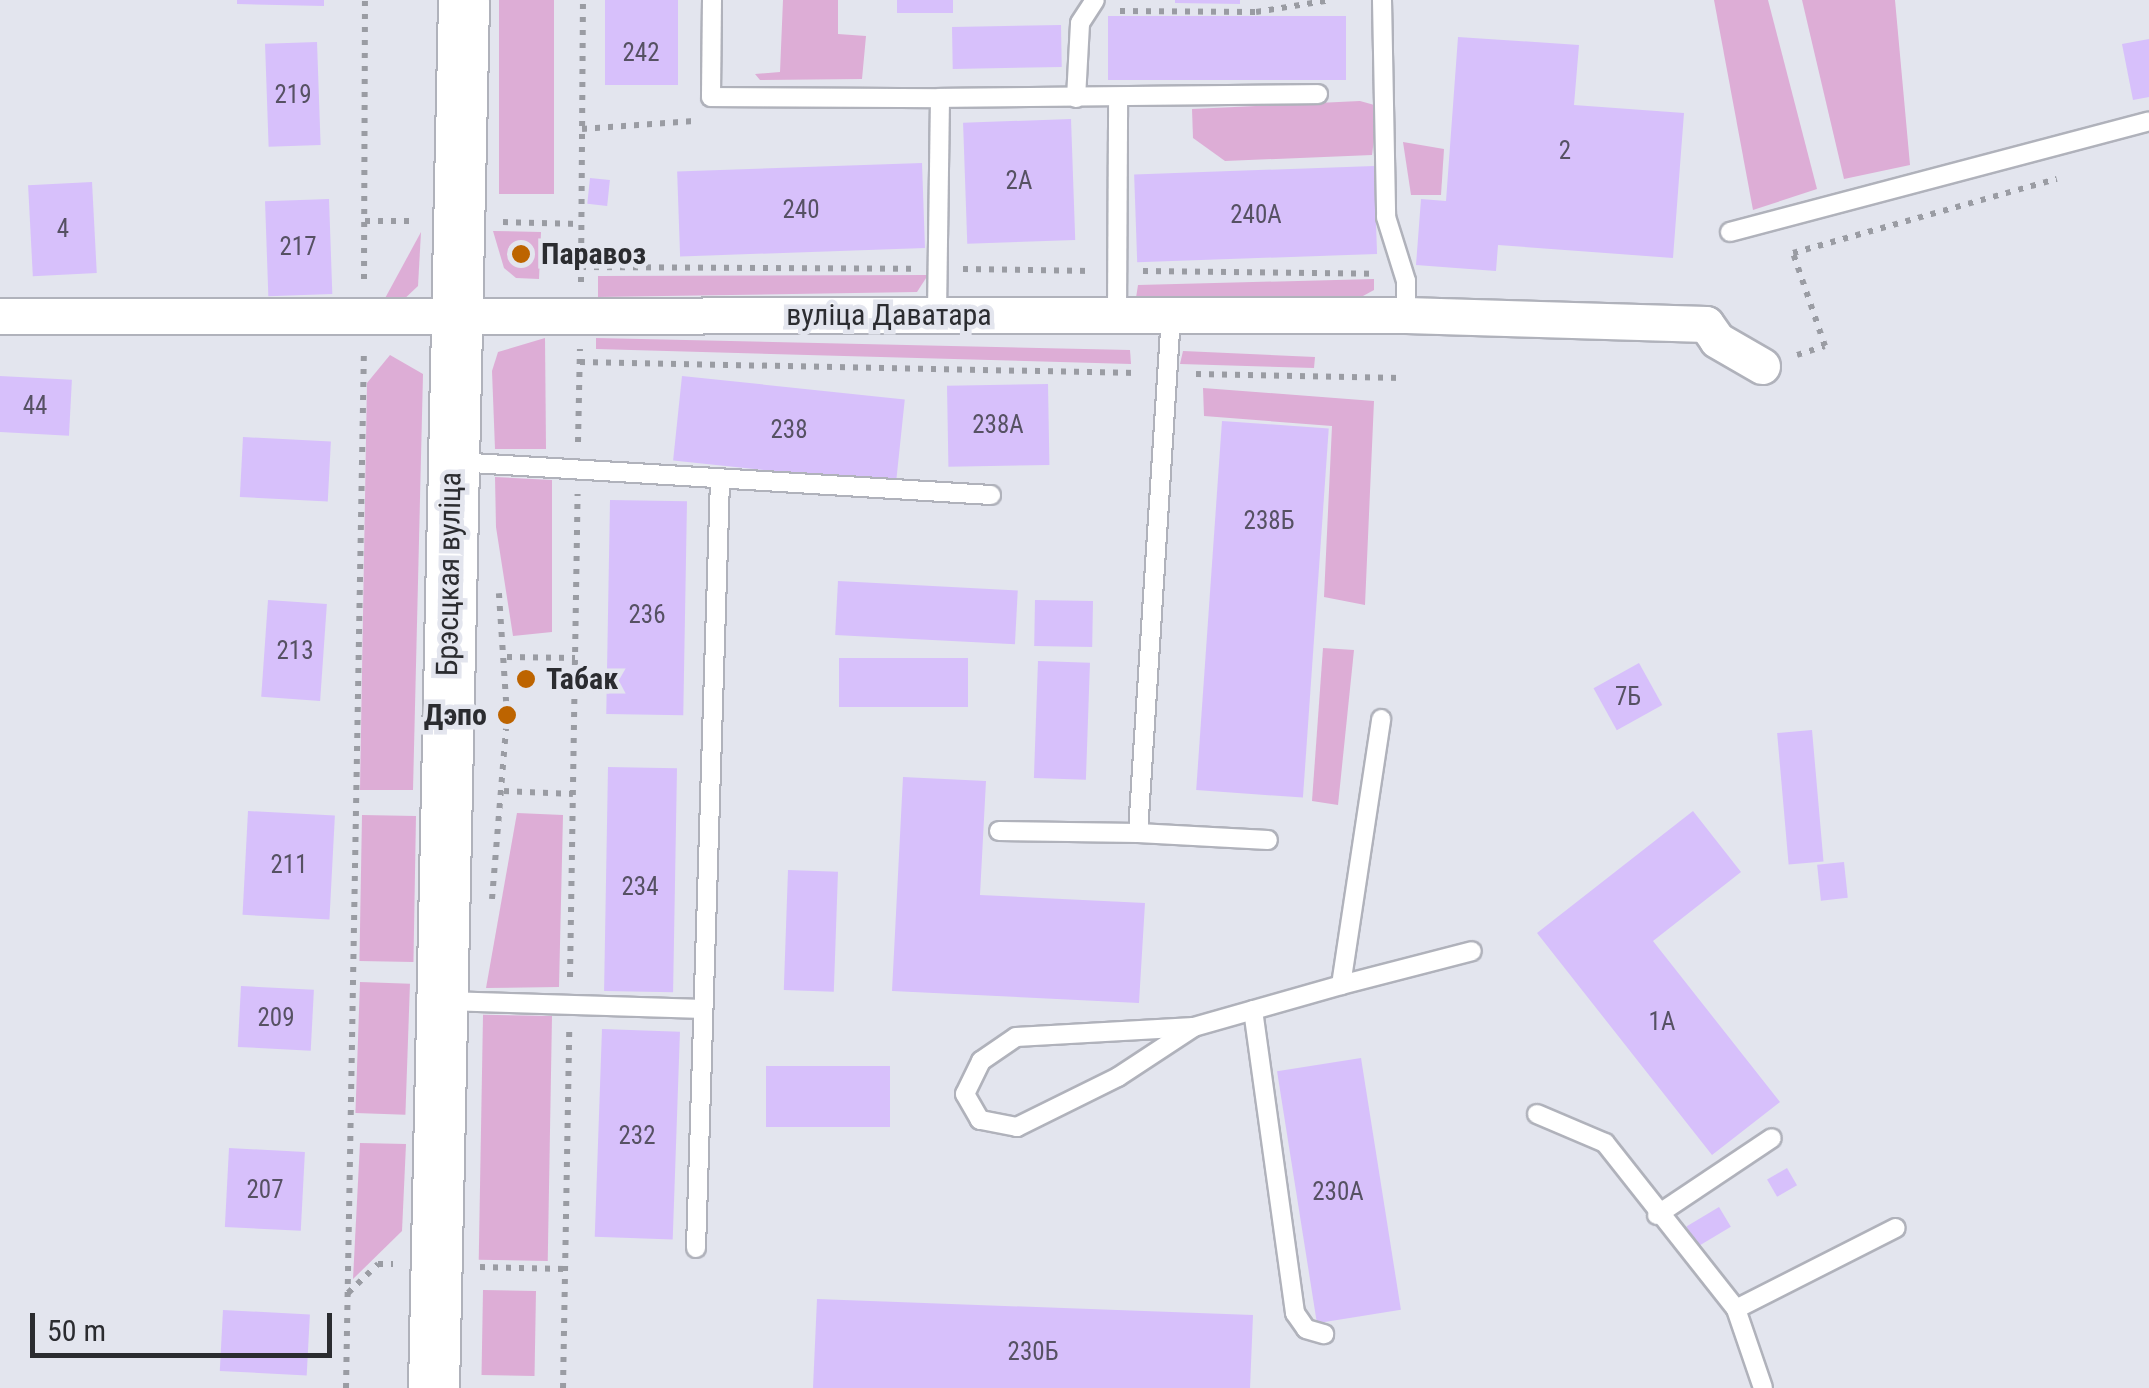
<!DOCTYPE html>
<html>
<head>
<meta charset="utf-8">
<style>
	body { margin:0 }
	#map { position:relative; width:2149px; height:1388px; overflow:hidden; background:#e3e5ee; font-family:"Roboto Condensed",sans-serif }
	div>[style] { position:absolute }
	.green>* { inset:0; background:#ddadd6; transform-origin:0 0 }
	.building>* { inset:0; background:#d7c0fb; transform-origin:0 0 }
	.path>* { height:6px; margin-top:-3px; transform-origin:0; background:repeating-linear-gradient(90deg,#9a9ca3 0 5px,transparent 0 13px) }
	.roads { filter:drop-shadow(2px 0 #b0b2bb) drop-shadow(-2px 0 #b0b2bb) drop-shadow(0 2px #b0b2bb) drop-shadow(0 -2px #b0b2bb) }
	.service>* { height:18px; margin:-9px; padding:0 9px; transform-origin:9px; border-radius:9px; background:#fff }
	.minor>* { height:35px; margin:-17.5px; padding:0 17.5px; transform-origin:17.5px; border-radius:17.5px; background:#fff }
	.secondary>* { height:50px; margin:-25px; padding:0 25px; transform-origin:25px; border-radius:25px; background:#fff }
	.dots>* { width:28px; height:28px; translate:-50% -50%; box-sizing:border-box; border:5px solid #e3e5ee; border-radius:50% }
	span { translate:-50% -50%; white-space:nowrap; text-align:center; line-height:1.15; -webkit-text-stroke:9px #e3e5ee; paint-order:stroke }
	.number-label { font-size:25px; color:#565163 }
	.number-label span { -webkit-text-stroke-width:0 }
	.poi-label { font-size:30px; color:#2b2c30; font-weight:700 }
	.left { translate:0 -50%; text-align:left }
	.right { translate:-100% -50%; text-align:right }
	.street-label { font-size:30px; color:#2b2c30 }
	.scale { position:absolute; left:30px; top:1313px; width:302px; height:45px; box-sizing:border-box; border:5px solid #2b2c30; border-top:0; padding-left:12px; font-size:30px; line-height:35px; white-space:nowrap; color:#2b2c30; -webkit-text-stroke:8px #e3e5ee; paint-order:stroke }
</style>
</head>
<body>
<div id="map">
	<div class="green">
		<i style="left:499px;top:0;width:55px;height:194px"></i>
		<i style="clip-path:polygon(783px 0,838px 0,838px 34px,866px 36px,862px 79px,760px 80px,755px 74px,780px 72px)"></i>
		<i style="clip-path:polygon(1714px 0,1768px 0,1817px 189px,1753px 210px)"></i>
		<i style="clip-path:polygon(1802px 0,1895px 0,1910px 165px,1844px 179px)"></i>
		<i style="clip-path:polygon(1360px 101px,1378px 106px,1372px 155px,1225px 161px,1193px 138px,1192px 109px)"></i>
		<i style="clip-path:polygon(1403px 142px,1444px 149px,1441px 195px,1411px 195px)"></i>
		<i style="clip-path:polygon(493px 231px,541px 232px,539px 279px,516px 278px,504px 268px)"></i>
		<i style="clip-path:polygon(421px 232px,418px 286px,400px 303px,383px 302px)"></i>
		<i style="clip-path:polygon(928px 275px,917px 292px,598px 297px,598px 276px)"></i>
		<i style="clip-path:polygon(1374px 279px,1374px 290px,1363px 296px,1136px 298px,1138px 285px)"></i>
		<i style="clip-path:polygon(545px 338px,546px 449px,495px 449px,492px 371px,498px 352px)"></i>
		<i style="clip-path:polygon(596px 338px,1130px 350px,1131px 364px,596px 349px)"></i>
		<i style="clip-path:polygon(1183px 351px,1315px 357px,1314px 368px,1180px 364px)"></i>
		<i style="clip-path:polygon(390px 355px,423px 374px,413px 790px,360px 790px,367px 383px)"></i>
		<i style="clip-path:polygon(1203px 388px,1374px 401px,1365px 605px,1324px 597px,1332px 426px,1204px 416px)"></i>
		<i style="clip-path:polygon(495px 477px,552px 480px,552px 632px,513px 636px,496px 527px)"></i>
		<i style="clip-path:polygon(1323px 648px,1354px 650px,1338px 805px,1312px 801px)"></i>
		<i style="clip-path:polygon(517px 813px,563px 815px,559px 987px,486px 988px)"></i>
		<i style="left:362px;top:815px;width:54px;height:146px;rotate:1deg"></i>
		<i style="left:360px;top:982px;width:50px;height:131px;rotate:2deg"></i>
		<i style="left:552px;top:1016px;width:245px;height:69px;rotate:91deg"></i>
		<i style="clip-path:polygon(360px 1143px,406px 1144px,402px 1231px,353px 1279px)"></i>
		<i style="left:483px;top:1290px;width:53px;height:85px;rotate:1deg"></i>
	</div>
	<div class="building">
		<i style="clip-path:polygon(237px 0,324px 0,324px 6px,237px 4px)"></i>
		<i style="left:605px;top:0;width:73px;height:85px"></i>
		<i style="left:897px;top:0;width:56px;height:13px"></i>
		<i style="clip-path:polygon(1175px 0,1240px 0,1240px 4px,1175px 3px)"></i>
		<i style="left:1108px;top:16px;width:238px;height:64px"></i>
		<i style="left:1061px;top:25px;width:42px;height:109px;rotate:89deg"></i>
		<i style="clip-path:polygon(1458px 37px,1579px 45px,1574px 105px,1684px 113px,1673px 258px,1498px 245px,1496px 271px,1416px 265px,1421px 199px,1446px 201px)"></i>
		<i style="clip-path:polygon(2149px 39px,2149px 97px,2133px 100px,2122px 44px)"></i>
		<i style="left:317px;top:42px;width:103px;height:52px;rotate:88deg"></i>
		<i style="left:1071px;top:119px;width:121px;height:108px;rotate:88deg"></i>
		<i style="left:922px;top:163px;width:85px;height:245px;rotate:88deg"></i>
		<i style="left:1374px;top:166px;width:88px;height:240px;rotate:88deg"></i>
		<i style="left:590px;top:178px;width:20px;height:26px;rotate:6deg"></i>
		<i style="left:92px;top:182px;width:91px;height:64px;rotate:87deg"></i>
		<i style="left:329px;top:199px;width:95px;height:64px;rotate:88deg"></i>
		<i style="left:0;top:376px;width:72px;height:56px;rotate:3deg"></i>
		<i style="left:682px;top:376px;width:224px;height:85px;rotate:6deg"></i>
		<i style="left:1048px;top:384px;width:81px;height:101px;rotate:89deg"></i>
		<i style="left:1222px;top:421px;width:107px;height:370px;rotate:4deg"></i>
		<i style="left:243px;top:437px;width:88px;height:60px;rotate:3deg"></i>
		<i style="left:610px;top:500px;width:77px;height:214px;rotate:1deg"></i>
		<i style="left:838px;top:581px;width:180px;height:54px;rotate:3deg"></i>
		<i style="left:268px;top:600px;width:59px;height:97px;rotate:4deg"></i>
		<i style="left:1035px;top:600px;width:58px;height:46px;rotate:1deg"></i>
		<i style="left:839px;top:658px;width:129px;height:49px"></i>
		<i style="left:1038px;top:661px;width:52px;height:117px;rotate:2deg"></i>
		<i style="left:1639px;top:663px;width:48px;height:52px;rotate:61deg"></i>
		<i style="left:1812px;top:730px;width:132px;height:35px;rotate:85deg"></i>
		<i style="left:608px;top:767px;width:69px;height:224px;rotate:1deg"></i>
		<i style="clip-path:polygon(903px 777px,986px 781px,980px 895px,1145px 903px,1139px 1003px,892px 991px)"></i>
		<i style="left:248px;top:811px;width:87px;height:104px;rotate:3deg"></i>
		<i style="clip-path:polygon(1693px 811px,1741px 872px,1653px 941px,1780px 1102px,1712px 1155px,1537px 933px)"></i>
		<i style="left:1844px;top:862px;width:36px;height:27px;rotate:84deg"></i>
		<i style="left:788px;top:870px;width:50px;height:120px;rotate:2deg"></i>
		<i style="left:241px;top:986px;width:73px;height:61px;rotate:3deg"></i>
		<i style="left:602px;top:1029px;width:78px;height:208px;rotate:2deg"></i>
		<i style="left:1361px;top:1058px;width:255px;height:85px;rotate:81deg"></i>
		<i style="left:766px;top:1066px;width:124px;height:61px"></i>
		<i style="left:229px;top:1148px;width:76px;height:79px;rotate:3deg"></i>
		<i style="left:1787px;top:1168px;width:20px;height:23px;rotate:60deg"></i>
		<i style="left:1719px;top:1207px;width:23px;height:38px;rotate:59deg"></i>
		<i style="clip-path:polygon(817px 1299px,1253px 1315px,1250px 1388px,813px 1388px)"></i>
		<i style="left:223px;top:1310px;width:87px;height:61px;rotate:3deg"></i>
	</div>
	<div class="path">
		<i style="left:1120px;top:11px;width:136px;rotate:0.4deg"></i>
		<i style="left:1256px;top:12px;width:76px;rotate:-9.1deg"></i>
		<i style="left:582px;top:129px;width:112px;rotate:-4.1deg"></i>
		<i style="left:365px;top:221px;width:50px"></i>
		<i style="left:503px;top:222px;width:78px;rotate:1.5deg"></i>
		<i style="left:581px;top:267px;width:330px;rotate:0.3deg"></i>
		<i style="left:963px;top:269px;width:128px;rotate:0.9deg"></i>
		<i style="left:1143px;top:271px;width:233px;rotate:0.7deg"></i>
		<i style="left:364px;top:279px;width:279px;rotate:-89.8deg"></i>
		<i style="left:581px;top:282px;width:282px;rotate:-89.6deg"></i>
		<i style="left:1797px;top:355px;width:29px;rotate:-18deg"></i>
		<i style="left:1825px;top:346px;width:98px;rotate:-109deg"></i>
		<i style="left:1793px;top:253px;width:274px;rotate:-15.7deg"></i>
		<i style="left:580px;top:362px;width:558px;rotate:1.13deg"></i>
		<i style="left:1196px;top:374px;width:206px;rotate:1.1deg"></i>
		<i style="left:578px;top:442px;width:93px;rotate:-88.8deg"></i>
		<i style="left:507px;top:657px;width:68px;rotate:0.8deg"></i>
		<i style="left:504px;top:791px;width:69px;rotate:2.5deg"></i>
		<i style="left:492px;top:899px;width:185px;rotate:-85.3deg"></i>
		<i style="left:507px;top:715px;width:122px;rotate:-93.8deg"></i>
		<i style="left:570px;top:977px;width:483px;rotate:-89.1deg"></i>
		<i style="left:480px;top:1267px;width:85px;rotate:1.3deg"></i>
		<i style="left:348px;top:1293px;width:42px;rotate:-44deg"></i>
		<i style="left:378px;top:1264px;width:15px"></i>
		<i style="left:346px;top:1388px;width:1037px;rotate:-89.01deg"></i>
		<i style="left:563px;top:1388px;width:359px;rotate:-89deg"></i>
	</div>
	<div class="roads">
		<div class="service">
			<i style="left:712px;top:0;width:97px;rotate:90.6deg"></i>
			<i style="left:711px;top:97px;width:229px;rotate:0.3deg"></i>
			<i style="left:940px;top:98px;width:217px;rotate:90.8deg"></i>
			<i style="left:1382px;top:0;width:217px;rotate:88.9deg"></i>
			<i style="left:1386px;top:217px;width:67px;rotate:72.6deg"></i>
			<i style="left:1406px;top:281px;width:34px;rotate:90deg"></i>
			<i style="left:940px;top:98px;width:378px;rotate:-0.6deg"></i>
			<i style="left:1076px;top:98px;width:75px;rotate:-86.9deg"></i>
			<i style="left:1080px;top:23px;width:27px;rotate:-57deg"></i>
			<i style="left:1730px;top:232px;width:433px;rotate:-14.8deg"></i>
			<i style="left:1117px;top:315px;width:217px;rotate:-89.7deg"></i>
			<i style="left:1171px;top:315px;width:519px;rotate:93.65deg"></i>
			<i style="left:1138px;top:833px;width:130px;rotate:3.1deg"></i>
			<i style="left:456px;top:462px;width:536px;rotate:3.53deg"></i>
			<i style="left:999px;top:831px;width:139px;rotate:0.8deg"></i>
			<i style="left:1341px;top:985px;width:135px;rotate:-14.5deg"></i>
			<i style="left:446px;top:1001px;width:257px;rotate:1.8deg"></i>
			<i style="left:1253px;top:1010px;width:306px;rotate:82.1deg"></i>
			<i style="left:1295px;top:1313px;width:19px;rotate:55deg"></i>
			<i style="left:1306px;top:1329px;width:19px;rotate:16deg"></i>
			<i style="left:1194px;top:1027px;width:91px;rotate:146.7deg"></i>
			<i style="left:1118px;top:1077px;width:113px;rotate:153.7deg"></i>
			<i style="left:1017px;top:1127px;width:38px;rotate:-169deg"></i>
			<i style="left:980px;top:1120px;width:30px;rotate:-120deg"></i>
			<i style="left:965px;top:1094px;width:37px;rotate:-64deg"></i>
			<i style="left:981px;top:1061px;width:42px;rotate:-34.4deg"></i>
			<i style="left:1016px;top:1037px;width:178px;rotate:-3.2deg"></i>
			<i style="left:1194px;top:1027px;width:153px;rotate:-15.9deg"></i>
			<i style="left:1341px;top:985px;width:269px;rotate:-81.4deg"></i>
			<i style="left:1537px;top:1114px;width:74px;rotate:23.1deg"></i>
			<i style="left:1605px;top:1143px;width:211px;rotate:51.7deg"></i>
			<i style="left:1736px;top:1309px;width:179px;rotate:-26.9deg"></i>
			<i style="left:1657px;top:1215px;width:138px;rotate:-33.8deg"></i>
			<i style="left:696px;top:1248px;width:770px;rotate:-88.21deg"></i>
			<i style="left:1736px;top:1309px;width:83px;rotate:71.1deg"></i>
		</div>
		<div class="minor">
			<i style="left:0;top:316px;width:1406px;rotate:-0.04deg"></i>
			<i style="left:1406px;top:315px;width:300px;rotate:1.7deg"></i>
			<i style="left:1706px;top:324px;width:19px;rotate:55deg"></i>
			<i style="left:1717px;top:340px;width:52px;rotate:30deg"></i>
		</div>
		<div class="secondary">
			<i style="left:434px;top:1388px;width:1388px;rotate:-88.76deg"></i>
		</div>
	</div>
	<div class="dots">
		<i style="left:521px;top:254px;background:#bd6400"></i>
		<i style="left:526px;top:679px;background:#bd6400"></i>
		<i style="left:507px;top:715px;background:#bd6400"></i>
	</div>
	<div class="number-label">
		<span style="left:641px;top:53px">242</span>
		<span style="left:293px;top:95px">219</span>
		<span style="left:1565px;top:151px">2</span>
		<span style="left:1019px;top:181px">2А</span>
		<span style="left:801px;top:210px">240</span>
		<span style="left:1256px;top:215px">240А</span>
		<span style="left:63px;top:229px">4</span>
		<span style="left:298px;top:247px">217</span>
		<span style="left:35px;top:406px">44</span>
		<span style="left:998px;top:425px">238А</span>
		<span style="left:789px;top:430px">238</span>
		<span style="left:1269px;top:521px">238Б</span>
		<span style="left:647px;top:615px">236</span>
		<span style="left:295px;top:651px">213</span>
		<span style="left:1628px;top:697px">7Б</span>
		<span style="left:289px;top:865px">211</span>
		<span style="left:640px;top:887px">234</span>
		<span style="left:276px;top:1018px">209</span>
		<span style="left:1662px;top:1022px">1А</span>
		<span style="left:637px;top:1136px">232</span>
		<span style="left:265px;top:1190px">207</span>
		<span style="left:1338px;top:1192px">230А</span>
		<span style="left:1033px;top:1352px">230Б</span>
	</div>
	<div class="poi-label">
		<span class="left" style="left:541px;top:254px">Паравоз</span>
		<span class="left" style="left:546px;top:679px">Табак</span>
		<span class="right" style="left:487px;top:715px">Дэпо</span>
	</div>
	<div class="street-label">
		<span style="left:889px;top:315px">вуліца Даватара</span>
		<span style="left:449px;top:574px;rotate:-89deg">Брэсцкая вуліца</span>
	</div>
	<div class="scale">50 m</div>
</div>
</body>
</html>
